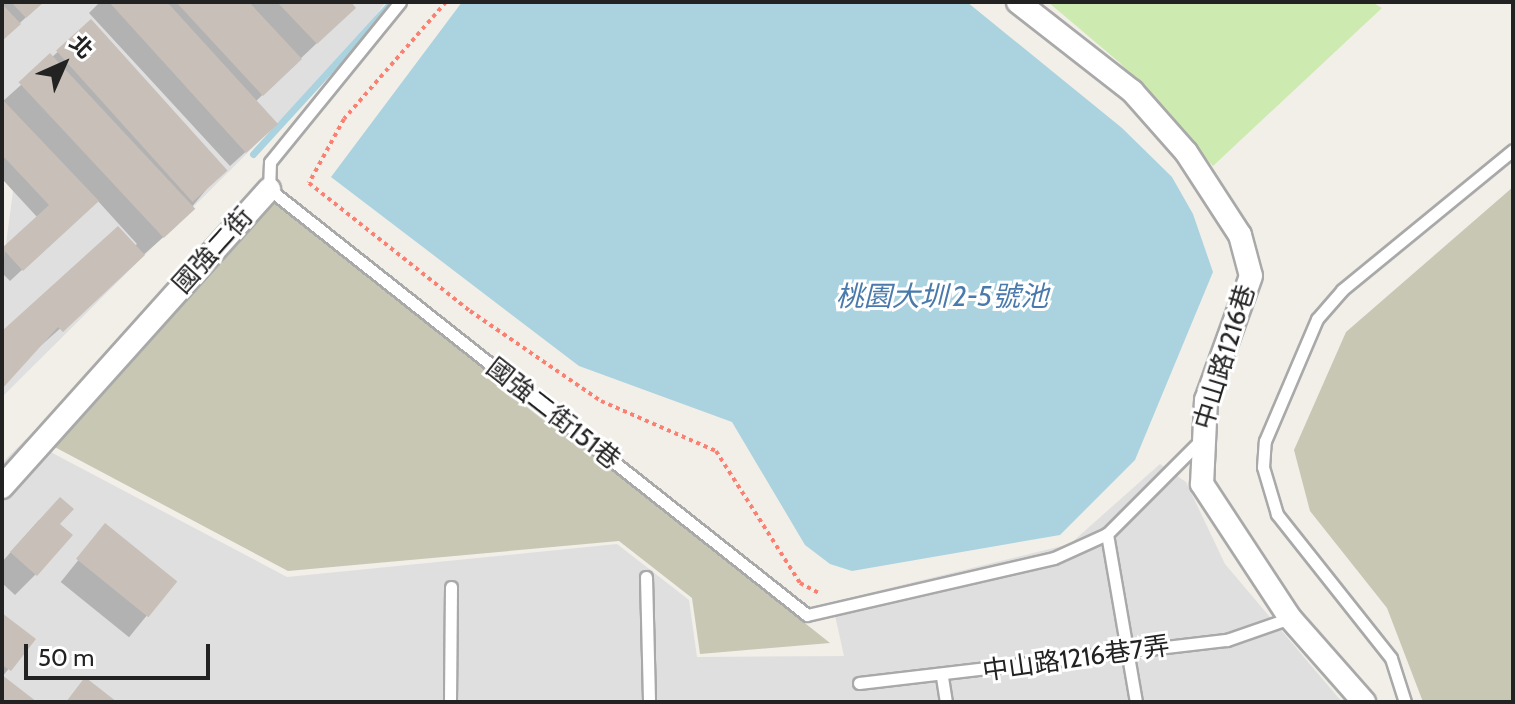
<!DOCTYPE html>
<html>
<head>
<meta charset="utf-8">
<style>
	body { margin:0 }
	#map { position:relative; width:1515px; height:704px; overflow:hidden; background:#f2efe9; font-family:Cabin,"Noto Sans TC",sans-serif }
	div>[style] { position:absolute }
	.residential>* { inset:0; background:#e0dfdf }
	.construction>* { inset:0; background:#c7c7b4 }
	.grass>* { inset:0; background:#cdebb0 }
	.water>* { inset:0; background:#aad3df }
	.shadow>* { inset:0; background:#0003; transform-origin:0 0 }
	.stream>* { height:7px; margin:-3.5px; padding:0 3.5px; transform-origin:3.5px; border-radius:3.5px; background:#aad3df }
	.building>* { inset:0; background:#c7bfb8; transform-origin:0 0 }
	.path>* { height:4px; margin-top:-2px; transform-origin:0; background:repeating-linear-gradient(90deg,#fa8072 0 4px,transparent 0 8px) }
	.roads { filter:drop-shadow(2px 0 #a9a9a9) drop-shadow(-2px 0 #a9a9a9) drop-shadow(0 2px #a9a9a9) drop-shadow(0 -2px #a9a9a9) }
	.service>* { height:11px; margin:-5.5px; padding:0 5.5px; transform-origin:5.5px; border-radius:5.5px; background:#fff }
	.minor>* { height:22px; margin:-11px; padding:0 11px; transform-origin:11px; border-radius:11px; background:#fff }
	span { translate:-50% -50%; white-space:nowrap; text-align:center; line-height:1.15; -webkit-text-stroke:6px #fff; paint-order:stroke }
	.street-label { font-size:26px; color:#222 }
	.water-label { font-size:28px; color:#4a7aab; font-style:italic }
	.frame { position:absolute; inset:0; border:4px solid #222; pointer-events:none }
	.north { position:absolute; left:24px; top:24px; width:80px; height:80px; -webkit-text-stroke:6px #fff; paint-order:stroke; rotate:45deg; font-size:22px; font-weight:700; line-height:32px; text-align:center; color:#222 }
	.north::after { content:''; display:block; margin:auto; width:28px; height:36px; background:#222; clip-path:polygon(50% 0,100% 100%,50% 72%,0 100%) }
	.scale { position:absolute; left:24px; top:644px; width:186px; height:36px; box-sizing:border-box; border:4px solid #222; border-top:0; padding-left:10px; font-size:24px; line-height:28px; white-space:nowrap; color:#222; -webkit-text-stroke:6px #fff; paint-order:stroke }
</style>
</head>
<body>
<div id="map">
	<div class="residential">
		<i style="clip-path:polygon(2px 2px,386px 2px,344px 57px,2px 397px,2px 274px,13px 191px,2px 178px)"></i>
		<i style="clip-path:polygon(26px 439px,287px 577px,617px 544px,689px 600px,697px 657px,844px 656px,832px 602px,1070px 544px,1160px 464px,1186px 482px,1225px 564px,1342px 702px,2px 702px,2px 463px)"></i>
	</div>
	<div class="construction">
		<i style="clip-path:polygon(1513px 187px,1513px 702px,1423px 702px,1387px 608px,1310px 511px,1294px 450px,1346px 332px)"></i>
		<i style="clip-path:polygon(272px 199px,830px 643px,700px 654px,692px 598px,619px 541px,288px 571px,49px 444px)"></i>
	</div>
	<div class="grass">
		<i style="clip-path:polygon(1048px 2px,1372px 2px,1382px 8px,1213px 166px,1120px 63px)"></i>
	</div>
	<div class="water">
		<i style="clip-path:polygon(462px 2px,967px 2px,1122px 128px,1172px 177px,1193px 214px,1213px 272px,1135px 460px,1060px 535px,852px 571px,830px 564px,805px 545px,732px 422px,579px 366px,331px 177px)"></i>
	</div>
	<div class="shadow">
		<i style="clip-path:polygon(2px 2px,42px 2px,2px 40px)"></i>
		<i style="clip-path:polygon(100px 2px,349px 2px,338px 23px,255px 102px,260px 139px,230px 166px,89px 13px)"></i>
		<i style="clip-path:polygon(91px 22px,210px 185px,176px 226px,2px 380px,2px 334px,137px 244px,97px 200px,10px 281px,2px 273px,2px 251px,38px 218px,2px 179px,2px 102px)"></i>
		<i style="clip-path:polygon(39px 520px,36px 574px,15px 595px,2px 583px,2px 562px)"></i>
		<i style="left:106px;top:526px;width:88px;height:72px;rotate:39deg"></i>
		<i style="clip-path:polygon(2px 615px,33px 639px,2px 677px)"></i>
	</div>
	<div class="stream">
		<i style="left:253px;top:154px;width:206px;rotate:-47.6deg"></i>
	</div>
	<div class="building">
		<i style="clip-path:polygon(11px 2px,44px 2px,26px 18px)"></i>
		<i style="clip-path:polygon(109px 2px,167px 2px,278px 124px,246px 153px)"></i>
		<i style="clip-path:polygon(176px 2px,249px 2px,302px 59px,263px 96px)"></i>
		<i style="clip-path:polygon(277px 2px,351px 2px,356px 8px,317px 44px)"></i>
		<i style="clip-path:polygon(2px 4px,21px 24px,2px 41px)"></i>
		<i style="left:91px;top:19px;width:204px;height:47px;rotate:48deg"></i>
		<i style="left:50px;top:53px;width:213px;height:43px;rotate:47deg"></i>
		<i style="clip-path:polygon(2px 99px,99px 201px,23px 271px,2px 248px,49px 205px,2px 155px)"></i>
		<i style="clip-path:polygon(118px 226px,145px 255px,63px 332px,58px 327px,2px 389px,2px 331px)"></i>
		<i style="clip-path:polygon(60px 497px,74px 509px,60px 524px,73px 535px,37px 576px,10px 552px)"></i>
		<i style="left:105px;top:523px;width:93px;height:46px;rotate:39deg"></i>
		<i style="clip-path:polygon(2px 613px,36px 639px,11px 671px,2px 665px)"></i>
		<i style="clip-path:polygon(2px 675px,6px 678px,37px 702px,2px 702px)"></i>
		<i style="clip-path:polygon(85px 677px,117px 702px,66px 702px)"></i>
	</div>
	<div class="path">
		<i style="left:446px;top:2px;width:155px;rotate:131.1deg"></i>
		<i style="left:344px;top:119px;width:73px;rotate:118.7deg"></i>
		<i style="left:309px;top:183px;width:206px;rotate:38.5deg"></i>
		<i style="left:470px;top:311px;width:159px;rotate:34.5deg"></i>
		<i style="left:601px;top:401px;width:125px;rotate:23.5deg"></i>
		<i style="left:716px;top:451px;width:156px;rotate:57.5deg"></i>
		<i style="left:800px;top:583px;width:24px;rotate:28deg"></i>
	</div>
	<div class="roads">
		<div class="service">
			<i style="left:400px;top:2px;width:206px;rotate:129.1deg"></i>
			<i style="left:270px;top:162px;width:27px;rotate:92deg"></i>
			<i style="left:269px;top:189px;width:686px;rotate:38.37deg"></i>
			<i style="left:807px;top:615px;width:253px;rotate:-13deg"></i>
			<i style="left:1054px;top:558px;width:58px;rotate:-24.4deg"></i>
			<i style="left:1107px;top:534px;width:130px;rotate:-45deg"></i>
			<i style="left:1107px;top:534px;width:170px;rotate:80.2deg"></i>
			<i style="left:646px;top:577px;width:125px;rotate:88.6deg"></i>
			<i style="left:942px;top:677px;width:25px;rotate:81deg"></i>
			<i style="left:859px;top:683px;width:371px;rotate:-6.7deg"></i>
			<i style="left:1227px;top:640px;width:67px;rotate:-19.2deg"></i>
			<i style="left:450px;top:702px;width:115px;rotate:-89.5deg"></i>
			<i style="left:1405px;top:702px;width:46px;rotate:-107.7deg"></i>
			<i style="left:1391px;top:658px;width:184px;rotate:-128.4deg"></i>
			<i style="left:1277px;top:514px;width:49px;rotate:-106.6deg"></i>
			<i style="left:1263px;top:467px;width:26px;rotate:-86deg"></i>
			<i style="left:1265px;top:441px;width:133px;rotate:-66.9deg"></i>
			<i style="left:1317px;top:319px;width:38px;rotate:-49deg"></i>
			<i style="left:1342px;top:290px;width:221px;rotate:-39.3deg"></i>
		</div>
		<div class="minor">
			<i style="left:1018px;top:2px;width:145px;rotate:38deg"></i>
			<i style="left:1132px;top:91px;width:81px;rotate:48.5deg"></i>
			<i style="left:1186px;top:152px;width:99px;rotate:57deg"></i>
			<i style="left:1240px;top:235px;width:42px;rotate:75deg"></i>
			<i style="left:1251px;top:276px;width:132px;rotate:109.9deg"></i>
			<i style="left:1206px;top:400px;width:84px;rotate:92.7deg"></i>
			<i style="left:1202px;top:484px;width:160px;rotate:56.7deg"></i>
			<i style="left:1290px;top:618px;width:112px;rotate:48.6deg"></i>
			<i style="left:2px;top:487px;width:400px;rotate:-48.1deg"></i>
		</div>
	</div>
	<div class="street-label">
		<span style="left:213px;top:251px;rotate:-48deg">國強二街</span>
		<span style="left:1225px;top:357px;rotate:-73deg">中山路1216巷</span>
		<span style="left:553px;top:414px;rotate:38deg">國強二街151巷</span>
		<span style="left:1076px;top:659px;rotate:-8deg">中山路1216巷7弄</span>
	</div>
	<div class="water-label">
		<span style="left:942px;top:296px">桃園大圳 2-5號池</span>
	</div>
	<div class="frame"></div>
	<div class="north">北</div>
	<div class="scale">50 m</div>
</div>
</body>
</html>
